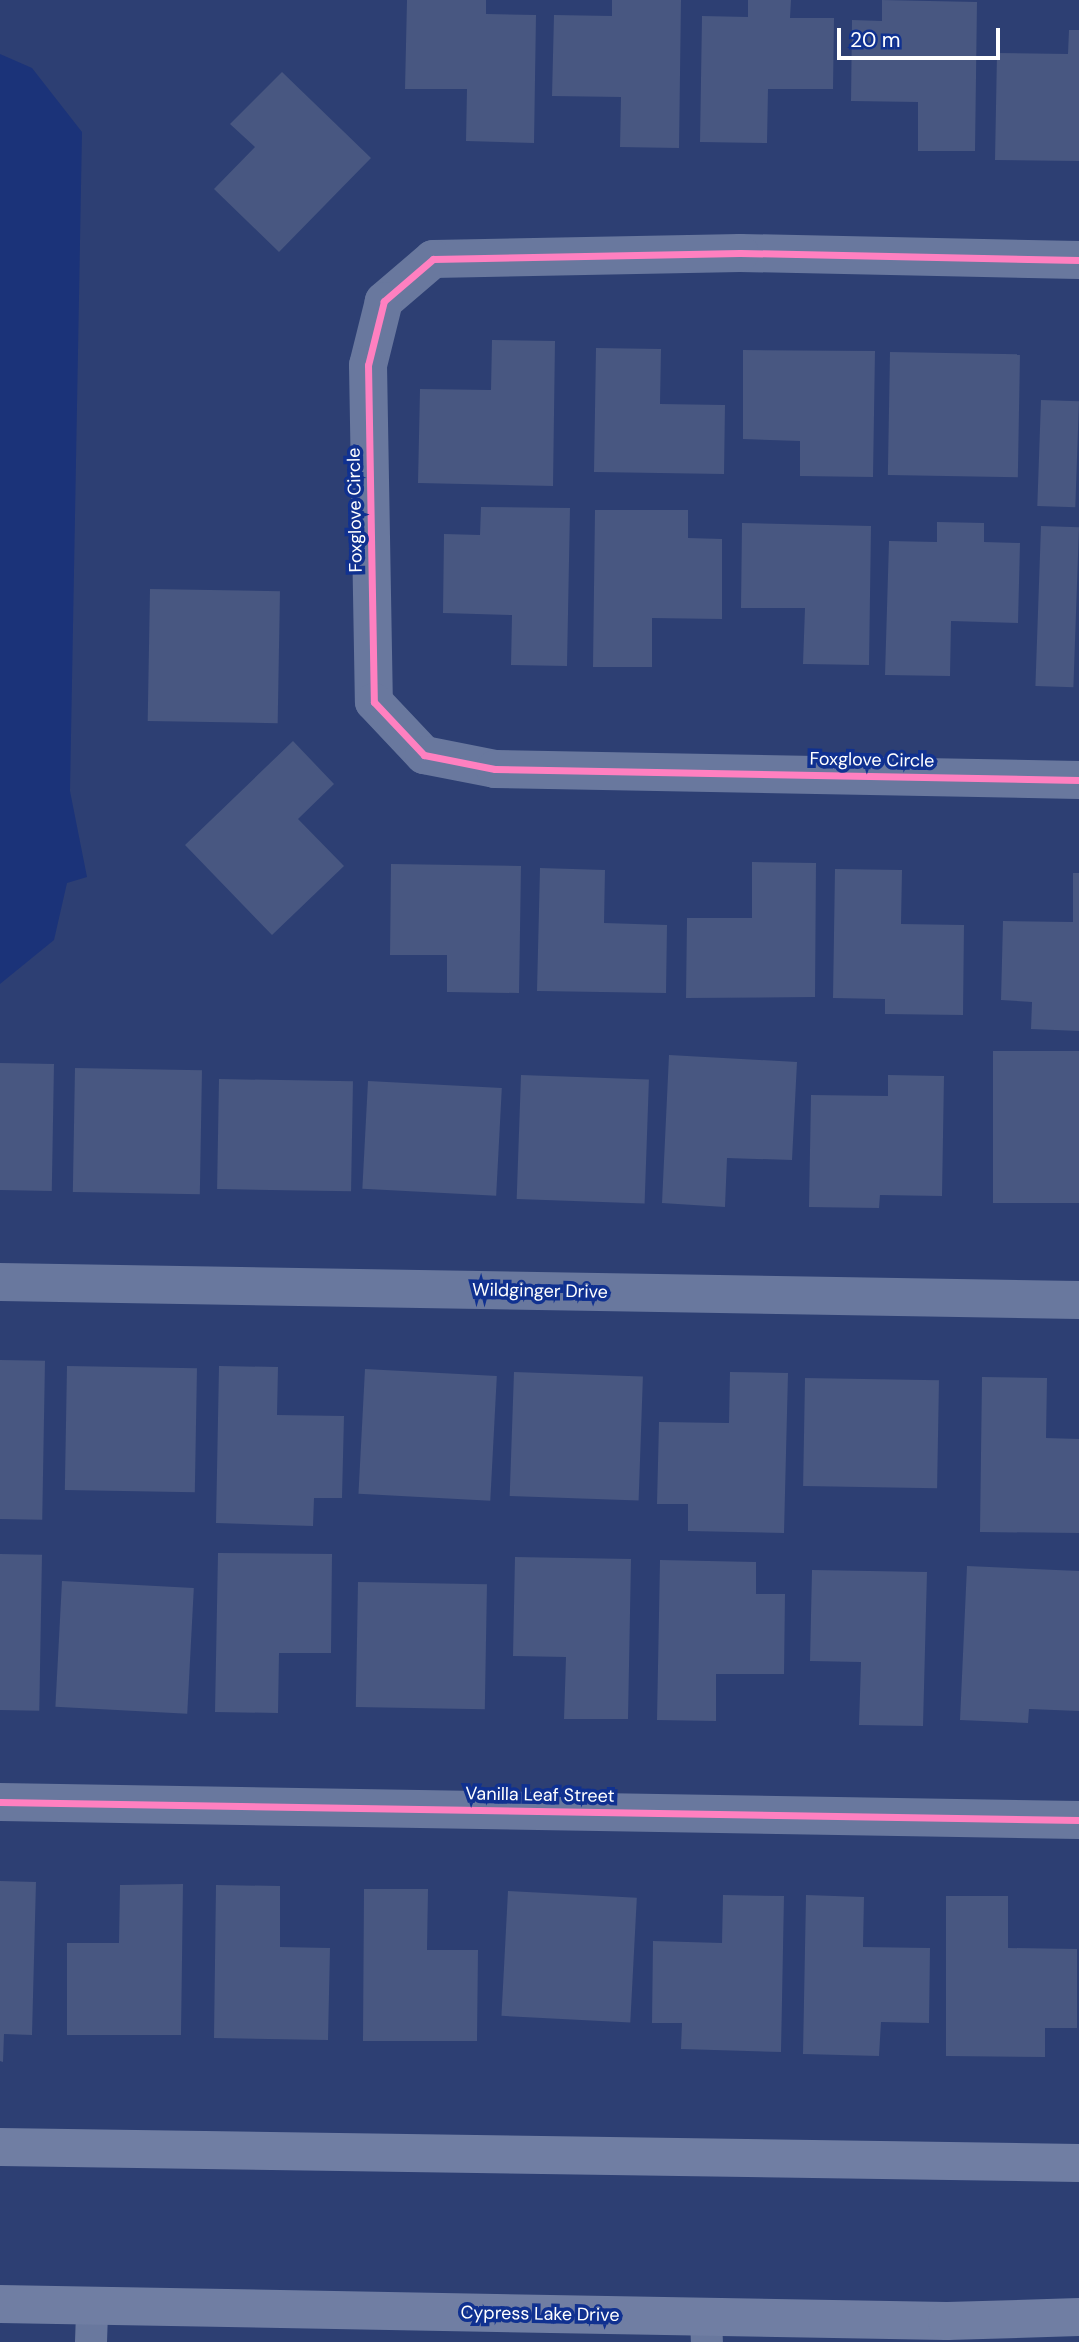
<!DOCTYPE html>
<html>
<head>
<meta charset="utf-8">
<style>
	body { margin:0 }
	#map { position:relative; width:1079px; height:2342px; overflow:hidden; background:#2d3f73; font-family:"DM Sans",sans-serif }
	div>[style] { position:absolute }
	.water>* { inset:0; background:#1b3379 }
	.building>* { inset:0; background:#485781; transform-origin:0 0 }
	.service>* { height:32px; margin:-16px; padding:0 16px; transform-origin:16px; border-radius:16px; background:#69789e }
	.minor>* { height:38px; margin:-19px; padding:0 19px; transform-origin:19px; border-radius:19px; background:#69789e }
	.secondary>* { height:38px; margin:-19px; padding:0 19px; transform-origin:19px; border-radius:19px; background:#707ea3 }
	.cycleway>* { height:7px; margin:-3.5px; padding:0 3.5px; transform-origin:3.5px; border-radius:3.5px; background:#ff80c0 }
	span { translate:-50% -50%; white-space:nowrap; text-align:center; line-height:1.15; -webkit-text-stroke:7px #103190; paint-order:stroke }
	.street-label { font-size:18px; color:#fff }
	.scale { position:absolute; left:837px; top:28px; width:163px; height:32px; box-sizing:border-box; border:4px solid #fff; border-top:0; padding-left:9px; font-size:21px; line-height:24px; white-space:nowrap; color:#fff; -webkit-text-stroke:5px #103190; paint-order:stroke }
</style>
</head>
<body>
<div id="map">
	<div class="water">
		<i style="clip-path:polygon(0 54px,32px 68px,82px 132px,70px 791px,87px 877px,67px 883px,54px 940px,0 984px)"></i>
	</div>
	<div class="building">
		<i style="clip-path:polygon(407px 0,486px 0,486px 14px,536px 15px,534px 143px,466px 141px,467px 89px,405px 89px)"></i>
		<i style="clip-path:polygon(612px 0,681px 0,679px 148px,620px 147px,621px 97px,552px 96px,554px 15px,612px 16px)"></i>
		<i style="clip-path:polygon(748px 0,791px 0,790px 18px,834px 18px,833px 89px,768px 89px,767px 143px,700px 142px,702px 16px,748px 17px)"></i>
		<i style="clip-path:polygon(882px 0,977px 2px,975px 151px,918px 151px,918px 102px,851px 101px,852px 20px,882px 21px)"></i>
		<i style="clip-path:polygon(1069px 30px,1079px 30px,1079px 161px,995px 160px,997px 53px,1068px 54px)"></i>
		<i style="clip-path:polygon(282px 72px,371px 158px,279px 252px,214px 189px,255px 147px,230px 124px)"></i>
		<i style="clip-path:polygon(492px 340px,555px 341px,553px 486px,418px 483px,420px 389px,491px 390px)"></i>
		<i style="clip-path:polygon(596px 348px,661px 349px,660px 404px,725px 405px,724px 474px,594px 472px)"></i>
		<i style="clip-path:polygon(743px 350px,875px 351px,873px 477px,800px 476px,800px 441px,743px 439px)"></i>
		<i style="left:890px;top:352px;width:130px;height:123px;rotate:1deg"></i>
		<i style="left:1041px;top:400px;width:38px;height:106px;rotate:2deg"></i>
		<i style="clip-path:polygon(481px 507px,570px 508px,567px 666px,511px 665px,512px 615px,443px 613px,444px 534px,480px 535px)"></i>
		<i style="clip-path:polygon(595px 510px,688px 510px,688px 538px,722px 539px,722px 619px,652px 618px,652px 667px,593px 667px)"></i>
		<i style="clip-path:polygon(937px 522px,984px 523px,984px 542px,1020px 543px,1018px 623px,951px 621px,950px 676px,885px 675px,889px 541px,937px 542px)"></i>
		<i style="clip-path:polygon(742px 523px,871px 526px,869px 665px,803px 664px,805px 608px,741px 608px)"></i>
		<i style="left:1041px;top:526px;width:38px;height:160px;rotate:2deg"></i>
		<i style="left:150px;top:589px;width:130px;height:132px;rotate:1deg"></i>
		<i style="clip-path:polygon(293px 741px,334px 784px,298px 819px,344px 866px,272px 935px,185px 845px)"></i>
		<i style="clip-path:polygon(752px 862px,816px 863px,815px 997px,686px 998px,687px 918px,752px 918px)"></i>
		<i style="clip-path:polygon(391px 864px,521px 866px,519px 993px,447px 992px,447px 955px,390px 955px)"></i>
		<i style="clip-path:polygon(540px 868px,605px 870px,604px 923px,667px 925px,666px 993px,537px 991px)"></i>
		<i style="clip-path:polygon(835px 869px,902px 870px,901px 924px,964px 925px,963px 1015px,885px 1014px,885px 999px,833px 998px)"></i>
		<i style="clip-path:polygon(1073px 873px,1079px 873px,1079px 1031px,1031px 1029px,1032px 1002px,1001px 1000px,1003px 921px,1073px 922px)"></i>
		<i style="left:993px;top:1051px;width:86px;height:152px"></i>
		<i style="clip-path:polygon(669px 1055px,797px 1062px,792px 1160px,727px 1158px,725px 1207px,662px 1203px)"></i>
		<i style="left:0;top:1063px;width:54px;height:127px;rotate:1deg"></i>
		<i style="left:75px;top:1068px;width:127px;height:124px;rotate:1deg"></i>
		<i style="left:521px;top:1075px;width:128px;height:124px;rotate:2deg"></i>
		<i style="clip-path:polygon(888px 1075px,944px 1076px,942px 1196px,880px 1195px,879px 1208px,809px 1207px,811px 1095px,888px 1096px)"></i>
		<i style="left:219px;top:1079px;width:134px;height:110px;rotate:1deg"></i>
		<i style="left:368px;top:1081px;width:134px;height:108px;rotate:3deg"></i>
		<i style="left:0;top:1360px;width:45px;height:159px;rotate:1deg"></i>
		<i style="left:67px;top:1366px;width:130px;height:124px;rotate:1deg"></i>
		<i style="clip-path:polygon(219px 1366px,278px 1367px,277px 1415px,344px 1416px,342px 1498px,314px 1498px,313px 1526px,216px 1523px)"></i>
		<i style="left:365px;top:1369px;width:132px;height:125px;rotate:3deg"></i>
		<i style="left:514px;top:1372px;width:129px;height:124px;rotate:2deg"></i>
		<i style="clip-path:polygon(730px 1372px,788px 1373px,784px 1533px,688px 1531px,688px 1504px,657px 1504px,659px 1422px,729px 1423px)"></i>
		<i style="clip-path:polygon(982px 1377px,1047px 1378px,1046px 1438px,1079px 1439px,1079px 1533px,980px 1532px)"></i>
		<i style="left:805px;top:1378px;width:134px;height:108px;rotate:1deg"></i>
		<i style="clip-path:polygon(218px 1553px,332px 1554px,331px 1653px,279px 1653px,278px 1713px,215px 1712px)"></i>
		<i style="left:0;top:1554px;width:42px;height:156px;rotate:1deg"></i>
		<i style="clip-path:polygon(515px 1557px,631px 1559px,628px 1719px,564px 1719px,566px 1657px,513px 1656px)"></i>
		<i style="clip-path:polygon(660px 1560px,756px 1562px,756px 1594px,785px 1594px,784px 1674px,716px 1674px,716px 1721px,657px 1720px)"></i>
		<i style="clip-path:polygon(967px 1566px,1079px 1571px,1079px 1711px,1029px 1709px,1028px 1723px,960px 1720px)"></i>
		<i style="clip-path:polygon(812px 1570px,927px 1572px,923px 1726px,859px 1725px,861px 1662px,810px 1661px)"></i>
		<i style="left:62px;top:1581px;width:132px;height:126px;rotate:3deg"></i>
		<i style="left:358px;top:1582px;width:129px;height:125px;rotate:1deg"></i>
		<i style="clip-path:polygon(0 1881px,36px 1882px,32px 2035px,4px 2034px,3px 2062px,0 2061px)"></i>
		<i style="clip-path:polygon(183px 1884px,181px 2035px,67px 2035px,67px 1943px,119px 1943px,120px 1885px)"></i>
		<i style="clip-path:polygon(216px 1885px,280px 1886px,280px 1947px,330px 1948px,328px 2040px,214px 2038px)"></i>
		<i style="clip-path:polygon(364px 1889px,428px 1889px,427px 1950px,478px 1950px,477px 2041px,363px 2041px)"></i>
		<i style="left:508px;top:1891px;width:129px;height:125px;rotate:3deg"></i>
		<i style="clip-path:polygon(723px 1895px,784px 1896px,781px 2052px,681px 2049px,682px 2023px,652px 2023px,653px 1941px,722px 1943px)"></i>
		<i style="clip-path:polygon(806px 1895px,864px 1897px,863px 1947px,930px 1948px,929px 2023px,881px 2022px,879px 2056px,803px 2054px)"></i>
		<i style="clip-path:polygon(946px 1896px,1008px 1896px,1008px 1948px,1077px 1949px,1077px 2028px,1045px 2028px,1045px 2057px,946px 2056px)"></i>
	</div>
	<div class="service">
		<i style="left:706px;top:2316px;width:26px;rotate:88deg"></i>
		<i style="left:91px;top:2342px;width:36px;rotate:-88deg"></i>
	</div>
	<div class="minor">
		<i style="left:1079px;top:260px;width:339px;rotate:-178.8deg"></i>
		<i style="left:740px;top:253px;width:307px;rotate:178.9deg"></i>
		<i style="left:433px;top:259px;width:65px;rotate:139.4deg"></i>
		<i style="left:384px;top:301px;width:66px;rotate:104deg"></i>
		<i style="left:368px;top:365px;width:337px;rotate:89deg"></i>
		<i style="left:374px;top:702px;width:73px;rotate:46.7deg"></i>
		<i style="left:424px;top:755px;width:72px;rotate:11.2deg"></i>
		<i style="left:495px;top:769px;width:584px;rotate:1.08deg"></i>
		<i style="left:0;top:1282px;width:1079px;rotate:0.96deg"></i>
		<i style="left:0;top:1802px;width:1079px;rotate:0.96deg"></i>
	</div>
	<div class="secondary">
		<i style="left:0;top:2147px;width:1079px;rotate:0.85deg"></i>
		<i style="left:0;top:2304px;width:947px;rotate:1.03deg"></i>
		<i style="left:947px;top:2321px;width:132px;rotate:-1.7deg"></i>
	</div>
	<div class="cycleway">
		<i style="left:1079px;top:260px;width:339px;rotate:-178.8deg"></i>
		<i style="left:740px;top:253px;width:307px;rotate:178.9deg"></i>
		<i style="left:433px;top:259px;width:65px;rotate:139.4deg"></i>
		<i style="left:384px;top:301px;width:66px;rotate:104deg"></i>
		<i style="left:368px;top:365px;width:337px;rotate:89deg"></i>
		<i style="left:374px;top:702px;width:73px;rotate:46.7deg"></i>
		<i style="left:424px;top:755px;width:72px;rotate:11.2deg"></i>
		<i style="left:495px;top:769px;width:584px;rotate:1.08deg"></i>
		<i style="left:0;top:1802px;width:1079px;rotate:0.96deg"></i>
	</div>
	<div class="street-label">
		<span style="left:355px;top:510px;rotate:-91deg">Foxglove Circle</span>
		<span style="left:872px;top:760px;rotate:1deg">Foxglove Circle</span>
		<span style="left:540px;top:1291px;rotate:1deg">Wildginger Drive</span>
		<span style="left:540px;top:1795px;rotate:1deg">Vanilla Leaf Street</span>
		<span style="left:540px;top:2314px;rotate:1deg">Cypress Lake Drive</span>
	</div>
	<div class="scale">20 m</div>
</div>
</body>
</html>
